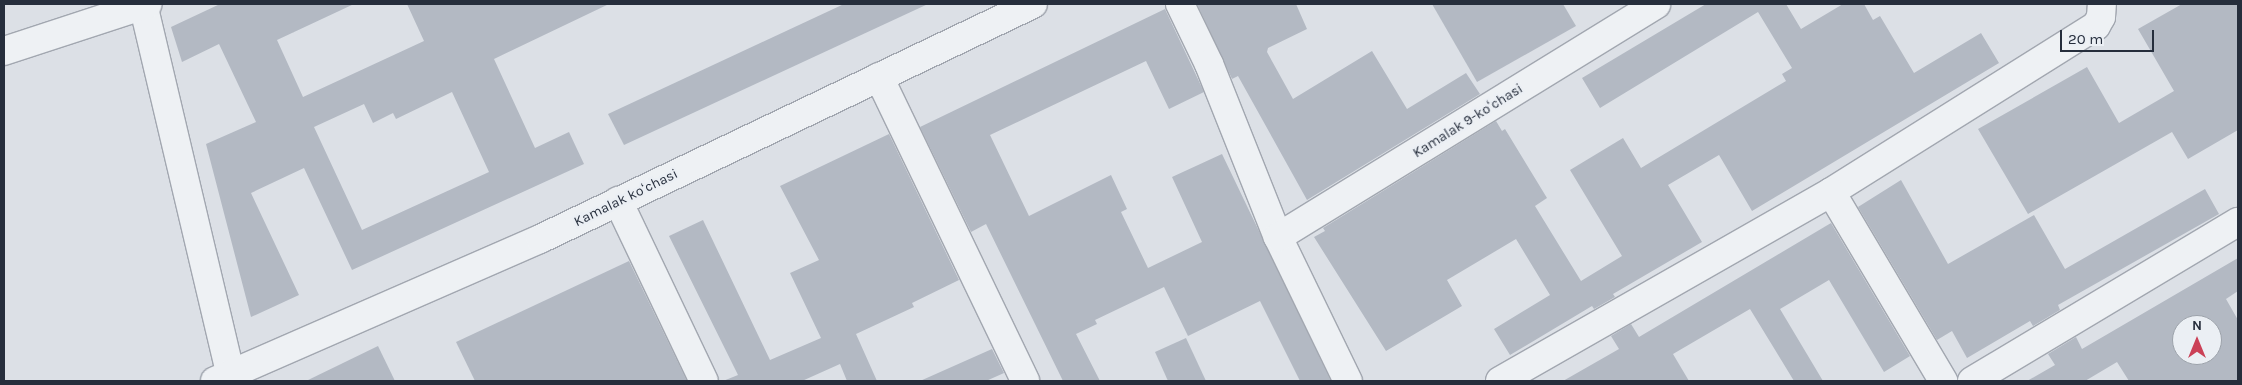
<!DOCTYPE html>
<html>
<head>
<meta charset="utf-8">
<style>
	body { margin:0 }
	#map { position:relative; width:2242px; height:385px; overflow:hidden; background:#dce0e6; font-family:Karla,sans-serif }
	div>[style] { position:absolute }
	.building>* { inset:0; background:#b3b9c3 }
	.roads { filter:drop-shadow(1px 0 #a2a7b0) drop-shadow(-1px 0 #a2a7b0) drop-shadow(0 1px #a2a7b0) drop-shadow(0 -1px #a2a7b0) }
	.minor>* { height:28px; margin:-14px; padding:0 14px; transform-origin:14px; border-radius:14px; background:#eef1f4 }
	span { translate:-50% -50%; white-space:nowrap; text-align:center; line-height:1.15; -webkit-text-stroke:4.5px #ebeff4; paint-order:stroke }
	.street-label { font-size:14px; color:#262e3c }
	.frame { position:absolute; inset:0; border:5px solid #262e3c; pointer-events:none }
	.north { position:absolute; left:2172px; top:315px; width:50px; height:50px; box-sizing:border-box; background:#ebeff4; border:1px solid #9ca2aa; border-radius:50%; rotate:0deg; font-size:14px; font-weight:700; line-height:20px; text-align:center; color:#262e3c }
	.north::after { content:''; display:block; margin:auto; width:18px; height:22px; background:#cb4157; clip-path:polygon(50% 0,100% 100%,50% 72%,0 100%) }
	.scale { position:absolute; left:2060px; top:30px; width:94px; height:22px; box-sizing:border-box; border:2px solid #262e3c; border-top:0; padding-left:6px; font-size:15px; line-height:18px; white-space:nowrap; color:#262e3c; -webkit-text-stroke:4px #ebeff4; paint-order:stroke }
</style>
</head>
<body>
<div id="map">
	<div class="building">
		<i style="clip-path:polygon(evenodd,220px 4px,354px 4px,277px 40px,303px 97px,424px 41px,407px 4px,609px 4px,494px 59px,535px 148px,569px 132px,584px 164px,352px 270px,304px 168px,251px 193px,299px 295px,251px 317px,206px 144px,256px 122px,219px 44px,182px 62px,171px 27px,220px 4px,452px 92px,489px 172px,362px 230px,314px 127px,364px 104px,373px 123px,393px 113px,396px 119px,452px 92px)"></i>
		<i style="clip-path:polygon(844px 4px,928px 4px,624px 145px,608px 114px)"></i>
		<i style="clip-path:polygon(1197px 4px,1296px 4px,1307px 29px,1268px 48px,1267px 52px,1293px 99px,1372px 51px,1407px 109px,1466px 73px,1480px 94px,1307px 200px,1238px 76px,1232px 79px)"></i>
		<i style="clip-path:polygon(1432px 4px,1563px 4px,1576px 26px,1477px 82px)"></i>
		<i style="clip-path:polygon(1706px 4px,1786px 4px,1801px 29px,1843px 4px,1864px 4px,1873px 20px,1880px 16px,1914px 73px,1981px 33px,1999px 63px,1752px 211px,1719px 155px,1668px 185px,1702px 242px,1613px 294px,1615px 297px,1594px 309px,1592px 306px,1510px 355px,1494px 329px,1550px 295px,1516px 239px,1447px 280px,1462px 306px,1386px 351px,1314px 237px,1325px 231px,1323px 228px,1496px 121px,1502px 131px,1505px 129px,1547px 198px,1535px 206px,1581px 281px,1622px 256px,1570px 170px,1623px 138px,1641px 168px,1786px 81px,1782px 74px,1792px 68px,1758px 12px,1600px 108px,1582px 78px)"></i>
		<i style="clip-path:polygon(2182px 4px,2238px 4px,2238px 130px,2188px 159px,2172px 132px,2028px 214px,1978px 129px,2087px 67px,2119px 123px,2174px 91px,2138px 29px)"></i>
		<i style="clip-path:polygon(1165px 9px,1204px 92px,1169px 109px,1146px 61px,990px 135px,1029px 216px,1111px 175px,1127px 209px,1121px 212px,1148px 268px,1202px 242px,1172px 177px,1222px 154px,1331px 381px,1300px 381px,1260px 301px,1188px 336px,1164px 287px,1095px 320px,1097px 324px,1076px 334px,1100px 381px,1063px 381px,986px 224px,971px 232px,920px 127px)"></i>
		<i style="clip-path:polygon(889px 134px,959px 280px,912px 303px,914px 307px,856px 334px,877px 381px,847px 381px,840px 364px,802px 381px,723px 381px,738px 375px,669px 236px,703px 220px,770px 360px,821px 338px,790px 273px,819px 260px,780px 186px)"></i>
		<i style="clip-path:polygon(1901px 180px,1948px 264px,2034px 215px,2065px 269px,2205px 189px,2219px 214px,2058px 305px,2060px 310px,2033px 326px,2030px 321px,1967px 358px,1952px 331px,1937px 340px,1858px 207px)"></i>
		<i style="clip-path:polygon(1831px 223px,1910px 356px,1884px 372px,1829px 280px,1780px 309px,1823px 381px,1794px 381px,1750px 309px,1673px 354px,1689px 381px,1563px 381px,1619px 349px,1611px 336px,1631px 324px,1639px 337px)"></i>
		<i style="clip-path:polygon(evenodd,2238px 258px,2238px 291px,2226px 299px,2238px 320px,2238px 381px,2129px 381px,2117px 362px,2085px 381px,2027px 381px,2055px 365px,2048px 354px,2076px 337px,2082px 349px,2238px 258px,2182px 325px,2212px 325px,2212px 355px,2182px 355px,2182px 325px)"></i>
		<i style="clip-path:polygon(629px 261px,687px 381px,475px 381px,456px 342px)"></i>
		<i style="clip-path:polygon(1186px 338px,1206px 381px,1168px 381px,1155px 352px)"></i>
		<i style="clip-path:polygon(378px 346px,395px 381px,306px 381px)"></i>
		<i style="clip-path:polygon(992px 349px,1004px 373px,986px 381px,920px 381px)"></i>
	</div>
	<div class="roads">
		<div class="minor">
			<i style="left:143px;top:4px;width:381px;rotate:76.7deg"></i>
			<i style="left:231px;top:375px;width:8px;rotate:50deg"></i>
			<i style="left:1180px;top:4px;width:67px;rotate:64.2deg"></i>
			<i style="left:1209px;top:64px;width:186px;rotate:68.3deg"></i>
			<i style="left:1278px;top:237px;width:160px;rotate:64.1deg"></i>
			<i style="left:4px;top:51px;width:151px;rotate:-18.1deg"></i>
			<i style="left:879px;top:77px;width:337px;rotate:64.3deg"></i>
			<i style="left:1831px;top:192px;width:313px;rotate:-32.1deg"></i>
			<i style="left:2096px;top:26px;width:10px;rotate:-61deg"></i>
			<i style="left:2101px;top:17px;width:13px;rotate:-86deg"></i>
			<i style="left:618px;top:201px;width:199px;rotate:64.5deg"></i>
			<i style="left:1278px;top:237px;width:444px;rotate:-31.6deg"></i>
			<i style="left:215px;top:381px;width:355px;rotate:-23.6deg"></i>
			<i style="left:540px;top:239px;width:546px;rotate:-25.49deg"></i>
			<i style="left:1500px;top:381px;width:381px;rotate:-29.7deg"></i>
			<i style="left:1831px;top:192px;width:220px;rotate:59.3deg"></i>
			<i style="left:1972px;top:381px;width:310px;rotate:-30.9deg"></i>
		</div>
	</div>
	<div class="street-label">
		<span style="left:1468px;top:121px;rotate:-32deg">Kamalak 9-koʻchasi</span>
		<span style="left:626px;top:198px;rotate:-26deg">Kamalak koʻchasi</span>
	</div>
	<div class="frame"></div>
	<div class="north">N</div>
	<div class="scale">20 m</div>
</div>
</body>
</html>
